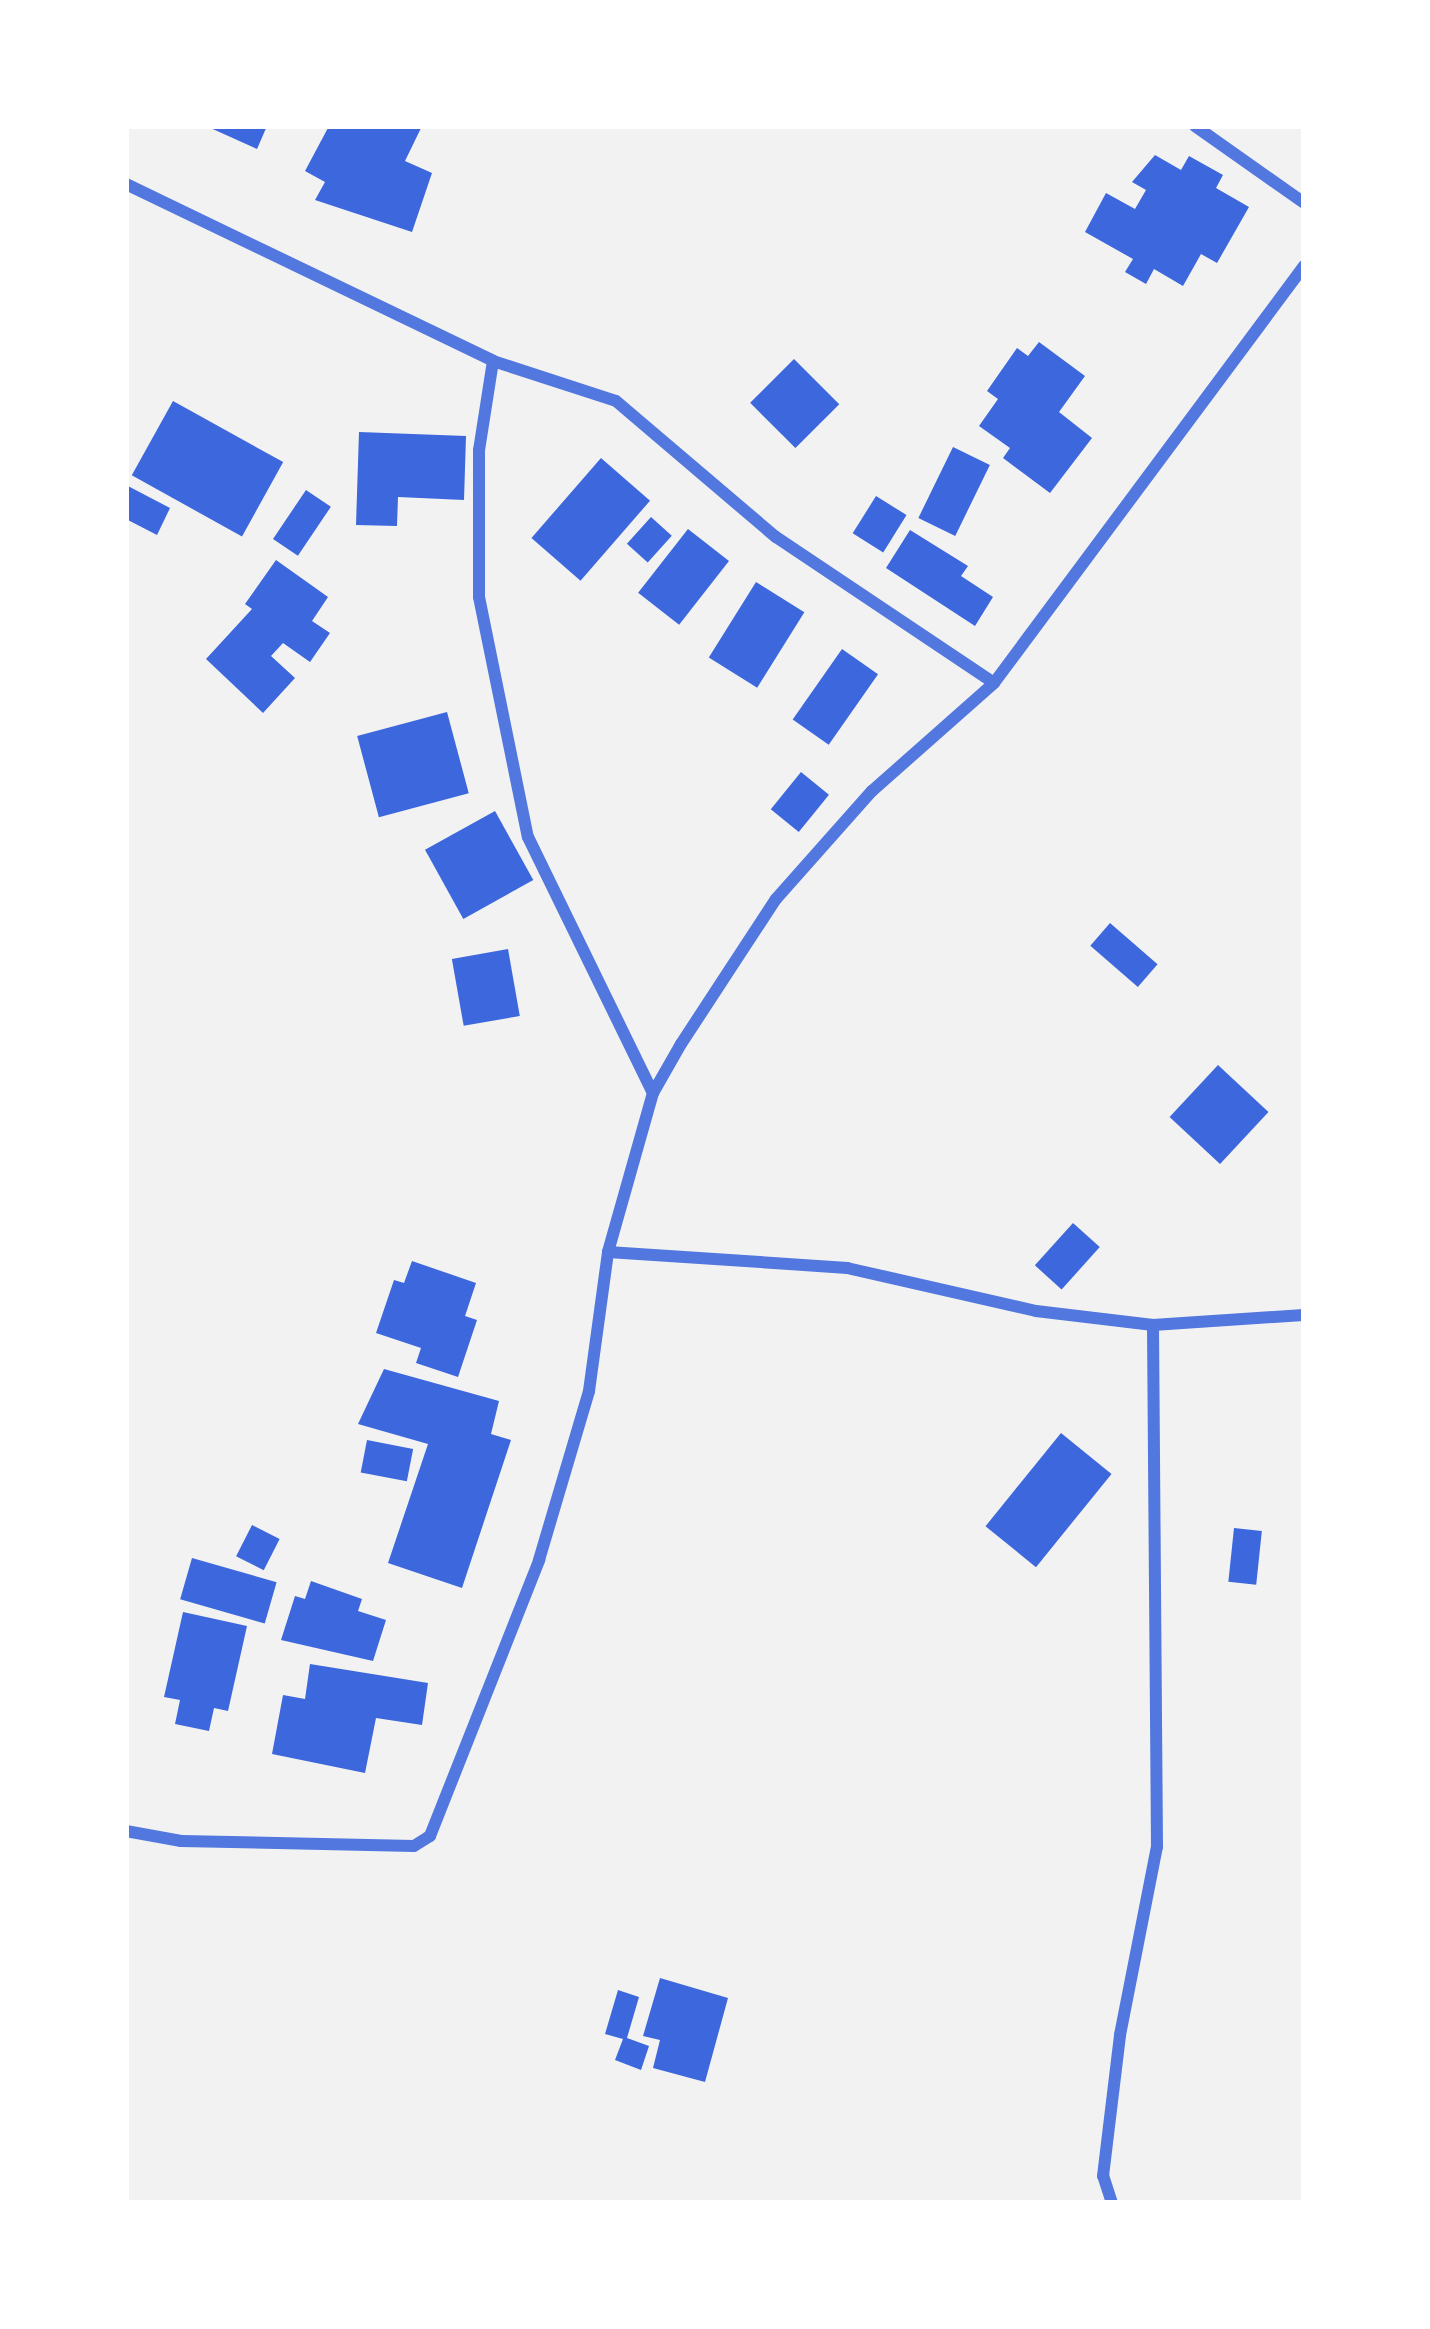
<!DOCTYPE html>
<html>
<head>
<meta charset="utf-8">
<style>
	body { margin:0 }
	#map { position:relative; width:1430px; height:2329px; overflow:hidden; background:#f2f2f2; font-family:"Varela Round",sans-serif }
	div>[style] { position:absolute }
	.building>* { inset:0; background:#3d67dc; transform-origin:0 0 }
	.minor>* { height:12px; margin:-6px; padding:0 6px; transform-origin:6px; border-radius:6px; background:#5277de }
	span { translate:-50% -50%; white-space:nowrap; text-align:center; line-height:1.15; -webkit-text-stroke:9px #fff; paint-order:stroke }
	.frame { position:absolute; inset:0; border:129px solid #fff; pointer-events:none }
</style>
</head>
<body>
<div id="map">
	<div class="building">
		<i style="clip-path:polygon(206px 126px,267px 126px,257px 149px)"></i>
		<i style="clip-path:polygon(329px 126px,422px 126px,405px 161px,432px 173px,412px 232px,315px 200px,325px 182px,305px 171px)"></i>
		<i style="clip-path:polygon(1155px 155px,1181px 170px,1189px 156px,1223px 175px,1216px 188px,1249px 207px,1217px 263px,1201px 254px,1183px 286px,1154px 269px,1146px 284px,1125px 272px,1133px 259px,1085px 232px,1106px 193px,1135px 209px,1146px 190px,1132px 182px)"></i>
		<i style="clip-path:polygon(1039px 342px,1085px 376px,1059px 412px,1092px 438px,1050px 493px,1003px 458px,1010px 448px,979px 426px,998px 399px,987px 391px,1017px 348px,1028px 356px)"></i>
		<i style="left:794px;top:359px;width:64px;height:62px;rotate:45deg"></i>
		<i style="left:173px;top:401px;width:126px;height:85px;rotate:29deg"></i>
		<i style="clip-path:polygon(359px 432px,466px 436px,464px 500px,398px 497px,397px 526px,356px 525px)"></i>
		<i style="left:953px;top:447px;width:41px;height:79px;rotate:26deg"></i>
		<i style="left:601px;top:458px;width:65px;height:106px;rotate:41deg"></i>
		<i style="clip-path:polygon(126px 485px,170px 508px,157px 535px,126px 519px)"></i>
		<i style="left:306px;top:490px;width:30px;height:59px;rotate:34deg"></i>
		<i style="left:876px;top:496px;width:36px;height:44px;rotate:32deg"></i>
		<i style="left:651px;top:517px;width:28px;height:36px;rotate:42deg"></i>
		<i style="left:688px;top:529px;width:52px;height:81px;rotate:38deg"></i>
		<i style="clip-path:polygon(910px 530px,968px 566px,961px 576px,993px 597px,975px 626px,886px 568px)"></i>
		<i style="clip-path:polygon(276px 560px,328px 597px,312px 621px,330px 633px,310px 662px,283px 643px,271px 656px,295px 678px,263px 713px,206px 659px,252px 609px,245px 604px)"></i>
		<i style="left:756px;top:582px;width:57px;height:89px;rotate:32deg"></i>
		<i style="left:842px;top:649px;width:44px;height:86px;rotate:35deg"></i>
		<i style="left:447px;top:712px;width:84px;height:93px;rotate:75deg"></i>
		<i style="left:801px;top:772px;width:36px;height:48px;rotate:39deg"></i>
		<i style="left:495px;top:811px;width:79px;height:80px;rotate:61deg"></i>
		<i style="left:1110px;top:923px;width:63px;height:30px;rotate:41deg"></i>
		<i style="left:508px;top:949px;width:68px;height:57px;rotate:80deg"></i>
		<i style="left:1218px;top:1065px;width:69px;height:71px;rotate:43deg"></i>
		<i style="left:1073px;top:1223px;width:36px;height:57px;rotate:42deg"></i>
		<i style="clip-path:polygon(412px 1261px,476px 1283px,465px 1316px,477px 1320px,458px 1377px,416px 1363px,421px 1348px,376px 1333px,394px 1280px,404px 1283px)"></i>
		<i style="clip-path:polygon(384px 1369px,499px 1401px,491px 1434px,511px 1440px,462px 1588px,388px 1563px,428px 1444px,358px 1424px)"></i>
		<i style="left:1061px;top:1433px;width:65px;height:120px;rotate:39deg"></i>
		<i style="left:367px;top:1440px;width:47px;height:33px;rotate:11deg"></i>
		<i style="left:252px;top:1525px;width:31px;height:35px;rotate:27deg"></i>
		<i style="left:1234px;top:1528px;width:28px;height:54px;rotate:6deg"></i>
		<i style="left:192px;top:1558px;width:88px;height:43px;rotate:16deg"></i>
		<i style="clip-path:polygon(311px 1581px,362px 1599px,358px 1611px,386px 1620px,373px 1661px,281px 1640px,295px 1596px,305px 1599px)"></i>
		<i style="clip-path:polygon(183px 1612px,247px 1626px,228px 1711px,214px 1708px,209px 1731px,175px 1724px,180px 1700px,164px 1697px)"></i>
		<i style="clip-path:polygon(310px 1664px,428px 1683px,422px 1725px,376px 1718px,365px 1773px,272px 1754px,283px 1695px,305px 1699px)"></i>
		<i style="clip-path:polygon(660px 1978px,728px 1998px,705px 2082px,653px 2068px,660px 2040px,643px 2036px)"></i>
		<i style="clip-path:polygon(618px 1990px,639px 1997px,627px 2038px,649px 2046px,641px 2070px,615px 2060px,623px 2039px,605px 2034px)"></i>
	</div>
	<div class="minor">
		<i style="left:1195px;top:126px;width:133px;rotate:35.2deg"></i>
		<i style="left:126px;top:184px;width:407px;rotate:25.7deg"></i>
		<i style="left:493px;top:361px;width:129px;rotate:18deg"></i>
		<i style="left:616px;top:401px;width:210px;rotate:40.4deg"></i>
		<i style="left:776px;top:537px;width:262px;rotate:33.8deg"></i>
		<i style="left:493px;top:361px;width:90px;rotate:98.9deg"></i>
		<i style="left:479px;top:450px;width:147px;rotate:90deg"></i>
		<i style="left:479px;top:597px;width:245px;rotate:78.5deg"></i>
		<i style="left:528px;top:837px;width:285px;rotate:64deg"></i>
		<i style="left:608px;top:1252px;width:240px;rotate:3.8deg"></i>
		<i style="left:847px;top:1268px;width:194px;rotate:12.8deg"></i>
		<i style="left:1036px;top:1311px;width:118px;rotate:6.8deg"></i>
		<i style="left:1153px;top:1325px;width:151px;rotate:-3.8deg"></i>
		<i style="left:126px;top:1831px;width:56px;rotate:10.3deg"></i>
		<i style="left:181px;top:1841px;width:233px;rotate:1.2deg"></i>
		<i style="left:414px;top:1846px;width:19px;rotate:-32deg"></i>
		<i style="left:430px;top:1836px;width:297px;rotate:-68.4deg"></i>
		<i style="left:539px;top:1560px;width:176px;rotate:-73.5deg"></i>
		<i style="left:589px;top:1391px;width:140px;rotate:-82.2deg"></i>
		<i style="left:608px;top:1252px;width:165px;rotate:-74.2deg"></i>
		<i style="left:653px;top:1093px;width:56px;rotate:-60.3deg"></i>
		<i style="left:681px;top:1044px;width:173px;rotate:-56.8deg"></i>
		<i style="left:776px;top:899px;width:144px;rotate:-48.4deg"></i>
		<i style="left:872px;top:791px;width:163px;rotate:-41.5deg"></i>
		<i style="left:994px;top:683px;width:520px;rotate:-53.37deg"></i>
		<i style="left:1112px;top:2203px;width:28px;rotate:-108deg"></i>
		<i style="left:1103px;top:2176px;width:142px;rotate:-83.1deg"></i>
		<i style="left:1120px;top:2035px;width:192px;rotate:-78.9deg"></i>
		<i style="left:1157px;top:1847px;width:522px;rotate:-90.44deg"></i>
	</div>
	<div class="frame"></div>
</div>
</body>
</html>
